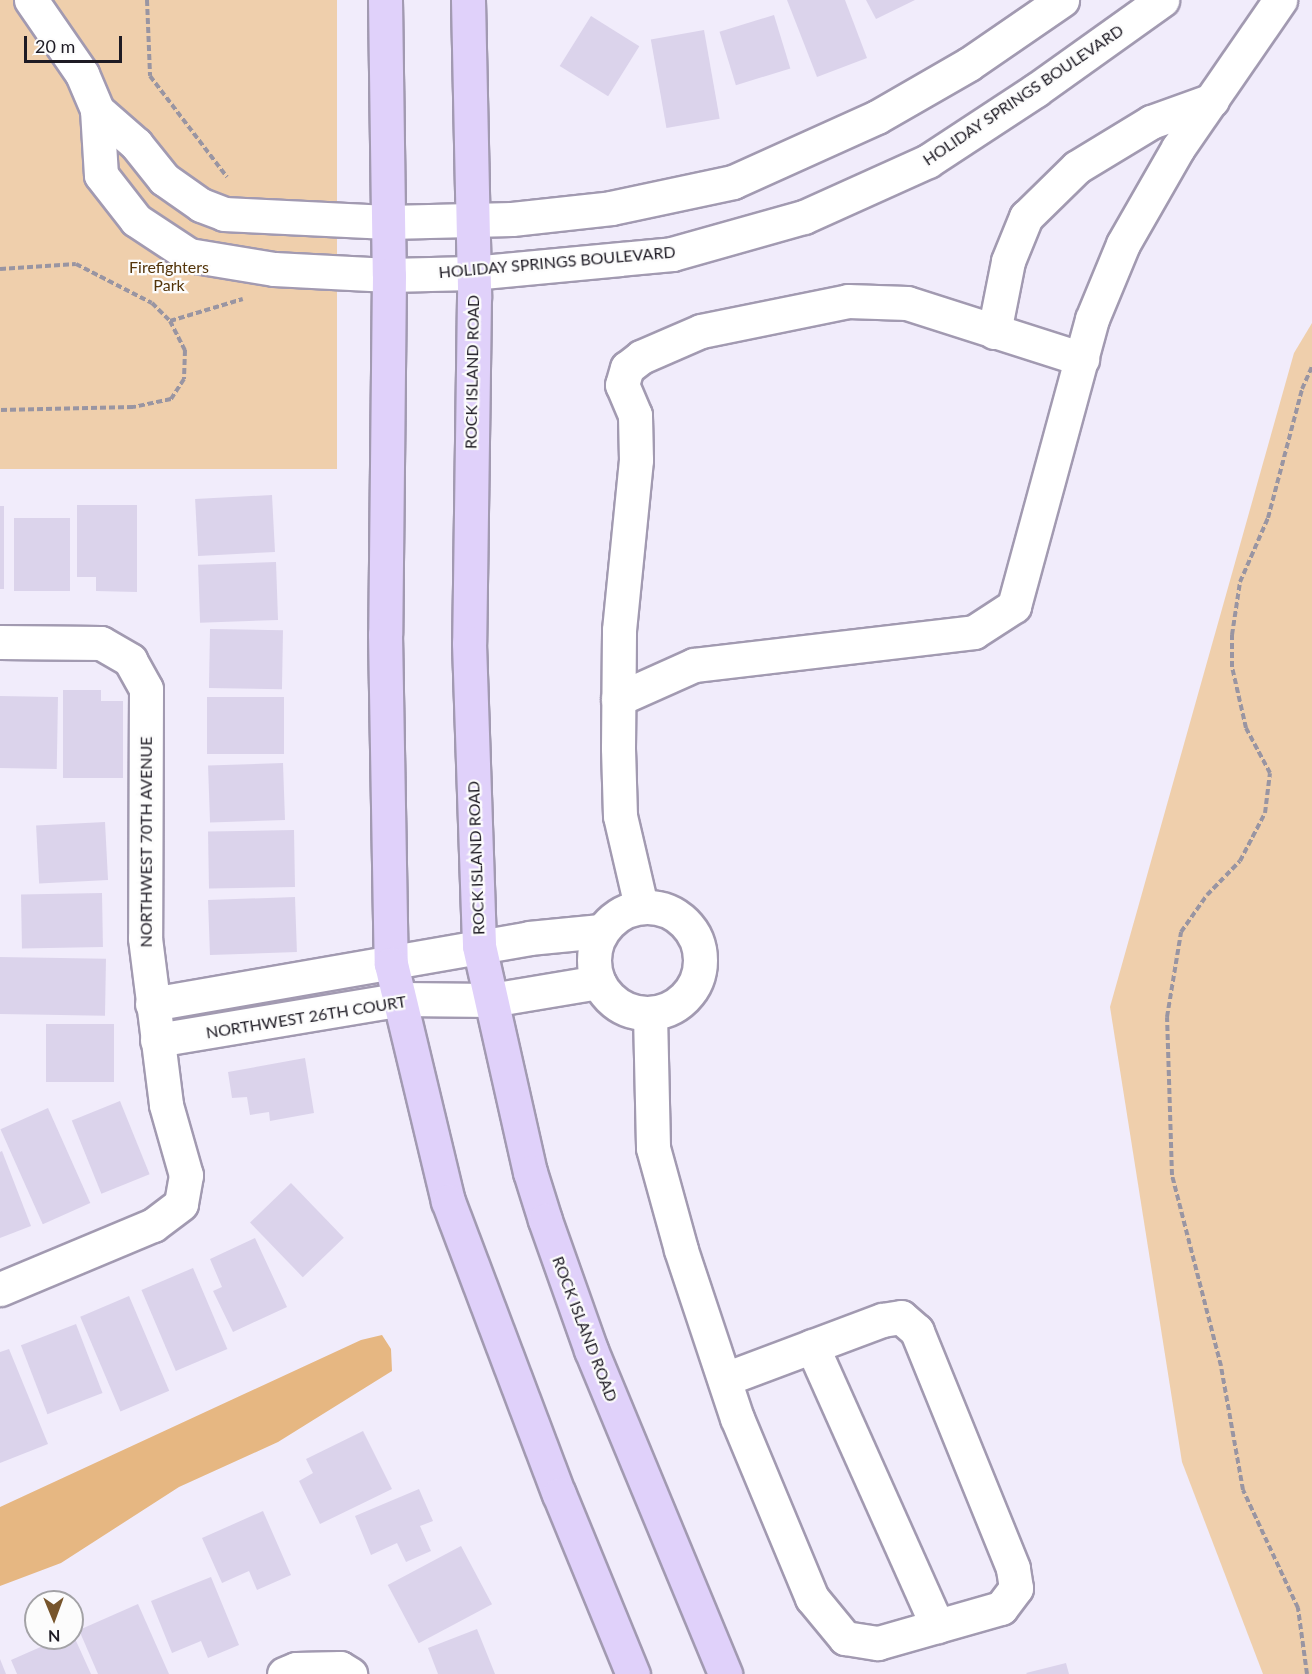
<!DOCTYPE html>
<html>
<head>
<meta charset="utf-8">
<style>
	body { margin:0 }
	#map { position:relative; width:1312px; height:1674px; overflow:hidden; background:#f1ecfb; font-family:Lato,sans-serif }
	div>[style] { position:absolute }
	.green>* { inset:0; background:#efcfac; transform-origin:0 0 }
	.water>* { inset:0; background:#e6b782 }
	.building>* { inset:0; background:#dbd3eb; transform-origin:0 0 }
	.path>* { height:4px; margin-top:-2px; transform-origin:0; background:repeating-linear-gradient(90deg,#9995a2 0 6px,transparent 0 9px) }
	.roads { filter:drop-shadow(2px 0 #a29ab1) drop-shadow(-2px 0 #a29ab1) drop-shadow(0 2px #a29ab1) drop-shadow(0 -2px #a29ab1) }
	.minor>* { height:33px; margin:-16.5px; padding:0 16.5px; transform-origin:16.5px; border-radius:16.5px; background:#fff }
	.minor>.ring { margin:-16.5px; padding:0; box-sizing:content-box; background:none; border:33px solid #fff; border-radius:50% }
	.major>* { height:33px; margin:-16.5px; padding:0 16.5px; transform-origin:16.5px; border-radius:16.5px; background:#e0d1fa }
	span { translate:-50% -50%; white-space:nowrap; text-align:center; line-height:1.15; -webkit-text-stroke:4.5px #fcfcfc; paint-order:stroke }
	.street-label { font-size:16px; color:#1e1b24 }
	.park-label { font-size:16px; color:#533409 }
	.north { position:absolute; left:24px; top:1590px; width:60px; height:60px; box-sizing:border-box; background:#fcfcfc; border:2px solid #a3a2a6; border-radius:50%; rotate:179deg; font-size:16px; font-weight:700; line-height:24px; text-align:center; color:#1e1b24 }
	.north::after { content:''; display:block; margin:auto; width:21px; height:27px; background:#77552c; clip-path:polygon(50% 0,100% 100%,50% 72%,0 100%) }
	.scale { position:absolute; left:24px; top:36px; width:98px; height:27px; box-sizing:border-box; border:3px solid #1e1b24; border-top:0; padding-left:8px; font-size:18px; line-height:21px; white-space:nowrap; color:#1e1b24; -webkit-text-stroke:4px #fcfcfc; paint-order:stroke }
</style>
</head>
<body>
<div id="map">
	<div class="green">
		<i style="left:0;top:0;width:337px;height:469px"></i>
		<i style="clip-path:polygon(1312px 323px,1312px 1674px,1263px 1674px,1182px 1462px,1110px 1007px,1294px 353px)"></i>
	</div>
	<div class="water">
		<i style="clip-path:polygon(382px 1335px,391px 1349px,392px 1371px,278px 1442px,179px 1487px,61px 1563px,0 1586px,0 1507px,361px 1340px)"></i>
	</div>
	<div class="building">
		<i style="clip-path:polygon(787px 0,845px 0,867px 58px,817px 77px)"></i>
		<i style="clip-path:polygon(866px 0,915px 0,876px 19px)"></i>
		<i style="left:774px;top:15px;width:56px;height:57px;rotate:73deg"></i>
		<i style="left:591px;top:16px;width:57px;height:59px;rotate:32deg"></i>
		<i style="left:704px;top:30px;width:90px;height:54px;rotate:80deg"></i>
		<i style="left:272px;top:495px;width:57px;height:77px;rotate:87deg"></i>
		<i style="clip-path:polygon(77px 505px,137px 505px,137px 592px,96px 591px,96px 577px,77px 577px)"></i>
		<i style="left:0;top:506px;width:4px;height:83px"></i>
		<i style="left:14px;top:518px;width:56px;height:73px"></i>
		<i style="left:276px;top:562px;width:58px;height:78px;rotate:88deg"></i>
		<i style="left:210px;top:629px;width:73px;height:59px;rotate:1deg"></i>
		<i style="clip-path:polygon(63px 690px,101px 690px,101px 701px,123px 701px,123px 778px,63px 778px)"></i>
		<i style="left:0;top:696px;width:58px;height:72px;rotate:1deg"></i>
		<i style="left:207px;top:697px;width:77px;height:57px"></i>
		<i style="left:283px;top:763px;width:57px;height:75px;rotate:88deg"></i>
		<i style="left:105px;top:822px;width:58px;height:69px;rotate:87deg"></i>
		<i style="left:294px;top:830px;width:57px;height:86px;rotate:89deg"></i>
		<i style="left:102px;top:893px;width:54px;height:81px;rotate:89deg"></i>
		<i style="left:295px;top:897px;width:55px;height:87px;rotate:88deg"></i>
		<i style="left:0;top:957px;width:106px;height:57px;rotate:1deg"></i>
		<i style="left:46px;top:1024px;width:68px;height:58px"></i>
		<i style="clip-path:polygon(305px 1058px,314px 1113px,270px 1121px,269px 1112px,250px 1115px,247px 1097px,232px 1098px,228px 1072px)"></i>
		<i style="left:120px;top:1101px;width:79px;height:52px;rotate:68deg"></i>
		<i style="left:48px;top:1108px;width:104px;height:52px;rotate:66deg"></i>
		<i style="clip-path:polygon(2px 1151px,31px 1226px,0 1238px,0 1152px)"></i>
		<i style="left:291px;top:1183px;width:76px;height:57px;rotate:46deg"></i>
		<i style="clip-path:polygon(255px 1238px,287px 1307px,233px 1332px,213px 1291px,222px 1287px,210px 1259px)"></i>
		<i style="left:193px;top:1268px;width:88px;height:56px;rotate:67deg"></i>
		<i style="left:129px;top:1296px;width:103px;height:53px;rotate:67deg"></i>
		<i style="left:76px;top:1324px;width:74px;height:59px;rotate:69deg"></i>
		<i style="clip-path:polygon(9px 1349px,48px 1444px,0 1463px,0 1352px)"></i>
		<i style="clip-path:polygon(363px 1431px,392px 1489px,320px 1524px,299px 1481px,313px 1473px,306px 1459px)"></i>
		<i style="clip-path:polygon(419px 1489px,433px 1521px,420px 1526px,431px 1551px,406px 1562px,397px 1543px,371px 1555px,355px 1516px)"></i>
		<i style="clip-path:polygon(263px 1511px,291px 1575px,257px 1590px,249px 1571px,222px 1583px,202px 1538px)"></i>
		<i style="left:461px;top:1546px;width:66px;height:83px;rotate:62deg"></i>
		<i style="clip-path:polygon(211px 1577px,239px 1645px,208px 1658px,201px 1641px,172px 1653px,151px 1601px)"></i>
		<i style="clip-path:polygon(138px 1604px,169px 1674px,98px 1674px,79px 1630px)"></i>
		<i style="clip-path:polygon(477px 1629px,495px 1674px,438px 1674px,428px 1648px)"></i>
		<i style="clip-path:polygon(72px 1632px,91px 1674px,17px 1674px,11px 1660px,61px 1638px,72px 1638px)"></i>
		<i style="clip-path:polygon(0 1659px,6px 1674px,0 1674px)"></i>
		<i style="clip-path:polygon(1066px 1663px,1069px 1674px,1027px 1674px,1026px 1673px)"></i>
	</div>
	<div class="path">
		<i style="left:147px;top:0;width:76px;rotate:87.7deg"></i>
		<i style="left:150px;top:76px;width:127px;rotate:52.7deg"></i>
		<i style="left:0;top:269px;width:76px;rotate:-3.8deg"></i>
		<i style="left:76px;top:264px;width:85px;rotate:27.2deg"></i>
		<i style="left:152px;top:303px;width:25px;rotate:45deg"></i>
		<i style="left:170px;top:321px;width:33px;rotate:63deg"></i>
		<i style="left:185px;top:350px;width:29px;rotate:92deg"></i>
		<i style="left:184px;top:379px;width:24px;rotate:123deg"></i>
		<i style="left:171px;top:399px;width:39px;rotate:168deg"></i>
		<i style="left:133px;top:407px;width:133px;rotate:178.7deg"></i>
		<i style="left:170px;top:321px;width:76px;rotate:-16.8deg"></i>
		<i style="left:1307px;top:1674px;width:67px;rotate:-97.8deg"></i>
		<i style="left:1298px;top:1608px;width:130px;rotate:-115deg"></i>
		<i style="left:1243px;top:1490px;width:126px;rotate:-100.1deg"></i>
		<i style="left:1221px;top:1366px;width:197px;rotate:-104.4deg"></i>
		<i style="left:1172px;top:1175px;width:158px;rotate:-91.8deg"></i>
		<i style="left:1167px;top:1017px;width:86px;rotate:-80.6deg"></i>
		<i style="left:1181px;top:932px;width:45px;rotate:-54.9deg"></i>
		<i style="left:1207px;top:895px;width:47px;rotate:-45.9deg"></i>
		<i style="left:1240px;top:861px;width:54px;rotate:-62.5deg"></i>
		<i style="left:1265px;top:813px;width:40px;rotate:-82.9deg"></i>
		<i style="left:1270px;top:773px;width:51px;rotate:-118.1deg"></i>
		<i style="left:1246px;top:728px;width:63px;rotate:-102.9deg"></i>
		<i style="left:1232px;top:667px;width:32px;rotate:-90deg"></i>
		<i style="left:1232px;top:635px;width:54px;rotate:-81.4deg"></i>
		<i style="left:1240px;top:582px;width:70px;rotate:-66.4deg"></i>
		<i style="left:1268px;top:518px;width:133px;rotate:-75.2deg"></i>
		<i style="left:1302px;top:389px;width:24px;rotate:-66deg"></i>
	</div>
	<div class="roads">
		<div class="minor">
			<i style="left:31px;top:0;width:90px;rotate:55.4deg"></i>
			<i style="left:82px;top:74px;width:39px;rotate:67deg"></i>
			<i style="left:97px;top:110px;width:65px;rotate:86.5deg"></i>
			<i style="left:101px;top:175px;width:57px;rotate:52.1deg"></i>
			<i style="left:136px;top:220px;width:64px;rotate:33.4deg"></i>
			<i style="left:189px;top:255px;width:86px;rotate:9.4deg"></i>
			<i style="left:274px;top:269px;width:115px;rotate:3deg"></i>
			<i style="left:389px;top:275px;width:83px;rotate:-1.4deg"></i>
			<i style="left:472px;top:273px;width:201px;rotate:-5.4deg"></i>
			<i style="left:672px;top:254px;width:137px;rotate:-15.7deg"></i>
			<i style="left:804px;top:217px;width:136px;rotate:-24.3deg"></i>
			<i style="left:928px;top:161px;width:129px;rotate:-33.3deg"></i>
			<i style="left:1036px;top:90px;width:155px;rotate:-35.5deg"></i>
			<i style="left:97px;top:110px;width:52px;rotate:41.1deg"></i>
			<i style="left:136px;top:144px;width:45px;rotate:51.3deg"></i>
			<i style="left:164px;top:179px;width:45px;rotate:35.1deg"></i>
			<i style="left:201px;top:205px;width:25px;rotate:21deg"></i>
			<i style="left:224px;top:214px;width:164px;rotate:2.8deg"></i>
			<i style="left:388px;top:222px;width:124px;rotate:-1.4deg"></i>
			<i style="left:512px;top:219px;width:100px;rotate:-6.3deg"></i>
			<i style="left:611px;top:208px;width:125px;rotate:-12deg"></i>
			<i style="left:733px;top:182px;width:158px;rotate:-24.3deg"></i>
			<i style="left:877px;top:117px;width:106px;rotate:-29.9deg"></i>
			<i style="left:969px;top:64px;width:113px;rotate:-34.5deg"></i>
			<i style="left:994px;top:332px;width:72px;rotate:-78.8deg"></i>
			<i style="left:1008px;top:261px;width:48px;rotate:-67.8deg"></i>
			<i style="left:1026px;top:217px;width:71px;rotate:-44.4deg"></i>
			<i style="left:1077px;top:167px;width:87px;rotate:-31.3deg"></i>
			<i style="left:1151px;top:122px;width:65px;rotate:-19.8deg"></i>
			<i style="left:0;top:642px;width:101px;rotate:0.6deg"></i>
			<i style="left:101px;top:643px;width:34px;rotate:30deg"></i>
			<i style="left:130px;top:660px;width:33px;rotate:61deg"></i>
			<i style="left:146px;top:689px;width:249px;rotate:90.2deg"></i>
			<i style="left:145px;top:938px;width:168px;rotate:82.8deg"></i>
			<i style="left:166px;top:1105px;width:73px;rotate:74.1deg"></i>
			<i style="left:186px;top:1175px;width:29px;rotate:100deg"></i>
			<i style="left:181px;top:1204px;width:35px;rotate:143deg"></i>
			<i style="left:153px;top:1225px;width:166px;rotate:157.3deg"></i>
			<i style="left:618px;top:699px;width:83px;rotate:-24.1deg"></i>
			<i style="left:694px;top:665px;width:282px;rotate:-6.7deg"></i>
			<i style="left:974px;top:632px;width:48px;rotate:-33deg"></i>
			<i style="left:1014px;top:606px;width:297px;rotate:-74.8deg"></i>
			<i style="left:1092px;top:319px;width:81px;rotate:-67.5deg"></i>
			<i style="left:1123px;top:244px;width:111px;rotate:-60.2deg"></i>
			<i style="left:1178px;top:148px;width:180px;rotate:-55.4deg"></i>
			<i style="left:641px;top:906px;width:92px;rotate:-103.1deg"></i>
			<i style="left:620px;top:816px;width:68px;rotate:-91.7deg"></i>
			<i style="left:618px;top:748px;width:118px;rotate:-89.5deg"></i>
			<i style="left:619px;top:630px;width:171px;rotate:-84.3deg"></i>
			<i style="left:636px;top:460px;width:45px;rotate:-91.3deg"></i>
			<i style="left:635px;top:415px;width:33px;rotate:-113deg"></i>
			<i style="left:622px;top:385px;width:18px;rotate:-74deg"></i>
			<i style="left:627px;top:368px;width:18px;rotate:-38deg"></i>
			<i style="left:641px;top:357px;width:65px;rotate:-23.4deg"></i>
			<i style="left:701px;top:331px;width:150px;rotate:-11.5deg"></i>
			<i style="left:848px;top:301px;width:59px;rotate:1.9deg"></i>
			<i style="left:907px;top:303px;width:184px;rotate:17.7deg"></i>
			<i class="ring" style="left:594px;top:907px;width:73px;height:73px"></i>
			<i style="left:152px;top:1004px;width:383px;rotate:-9.9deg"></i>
			<i style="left:529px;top:938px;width:72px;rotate:-5.6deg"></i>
			<i style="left:650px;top:1014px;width:134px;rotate:88.7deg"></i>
			<i style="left:653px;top:1148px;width:106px;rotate:74.6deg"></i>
			<i style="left:681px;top:1250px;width:177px;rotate:71.6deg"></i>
			<i style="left:737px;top:1418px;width:195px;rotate:67.4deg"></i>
			<i style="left:812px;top:1598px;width:52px;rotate:50.5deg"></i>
			<i style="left:845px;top:1638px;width:33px;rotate:9deg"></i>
			<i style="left:878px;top:1643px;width:128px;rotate:-15.9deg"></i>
			<i style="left:1001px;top:1608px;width:25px;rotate:-53deg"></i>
			<i style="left:1016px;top:1588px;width:20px;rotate:-99deg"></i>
			<i style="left:1013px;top:1568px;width:256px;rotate:-112.1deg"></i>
			<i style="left:917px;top:1331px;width:21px;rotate:-139deg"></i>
			<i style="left:901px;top:1317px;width:19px;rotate:171deg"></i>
			<i style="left:882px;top:1320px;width:168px;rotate:159.4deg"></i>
			<i style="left:157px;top:1040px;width:249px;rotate:-9.5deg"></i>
			<i style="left:403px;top:999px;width:88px;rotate:0.7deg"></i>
			<i style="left:491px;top:1000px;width:109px;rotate:-9.5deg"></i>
			<i style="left:812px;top:1346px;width:307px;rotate:65.9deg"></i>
			<i style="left:284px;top:1674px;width:13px;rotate:-23deg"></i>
			<i style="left:296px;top:1669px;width:44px;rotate:-1.3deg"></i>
			<i style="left:340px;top:1668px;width:12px;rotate:31deg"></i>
		</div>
		<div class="major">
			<i style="left:385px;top:0;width:275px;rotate:89.2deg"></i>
			<i style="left:389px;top:275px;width:359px;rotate:90.6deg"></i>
			<i style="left:385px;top:634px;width:330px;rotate:89deg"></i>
			<i style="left:391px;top:964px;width:244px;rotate:76.5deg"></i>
			<i style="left:448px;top:1201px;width:313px;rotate:69.3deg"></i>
			<i style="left:559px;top:1494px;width:195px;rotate:67.7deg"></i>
			<i style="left:468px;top:0;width:298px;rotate:88.8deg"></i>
			<i style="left:474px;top:298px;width:345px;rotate:90.8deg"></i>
			<i style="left:469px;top:643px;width:303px;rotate:88.1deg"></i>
			<i style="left:479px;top:946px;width:232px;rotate:77.3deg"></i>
			<i style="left:530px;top:1172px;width:50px;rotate:72.6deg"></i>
			<i style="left:545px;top:1220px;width:138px;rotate:70.5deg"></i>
			<i style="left:591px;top:1350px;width:351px;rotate:67.5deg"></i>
		</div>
	</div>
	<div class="street-label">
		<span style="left:1023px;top:95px;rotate:-34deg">HOLIDAY SPRINGS BOULEVARD</span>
		<span style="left:557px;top:262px;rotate:-5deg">HOLIDAY SPRINGS BOULEVARD</span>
		<span style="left:472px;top:372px;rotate:-89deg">ROCK ISLAND ROAD</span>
		<span style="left:146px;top:842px;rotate:-90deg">NORTHWEST 70TH AVENUE</span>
		<span style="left:476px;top:858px;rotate:-92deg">ROCK ISLAND ROAD</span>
		<span style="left:306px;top:1017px;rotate:-9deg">NORTHWEST 26TH COURT</span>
		<span style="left:585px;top:1329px;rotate:69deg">ROCK ISLAND ROAD</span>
	</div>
	<div class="park-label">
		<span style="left:169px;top:276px">Firefighters<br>Park</span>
	</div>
	<div class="north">N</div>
	<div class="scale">20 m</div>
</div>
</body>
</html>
